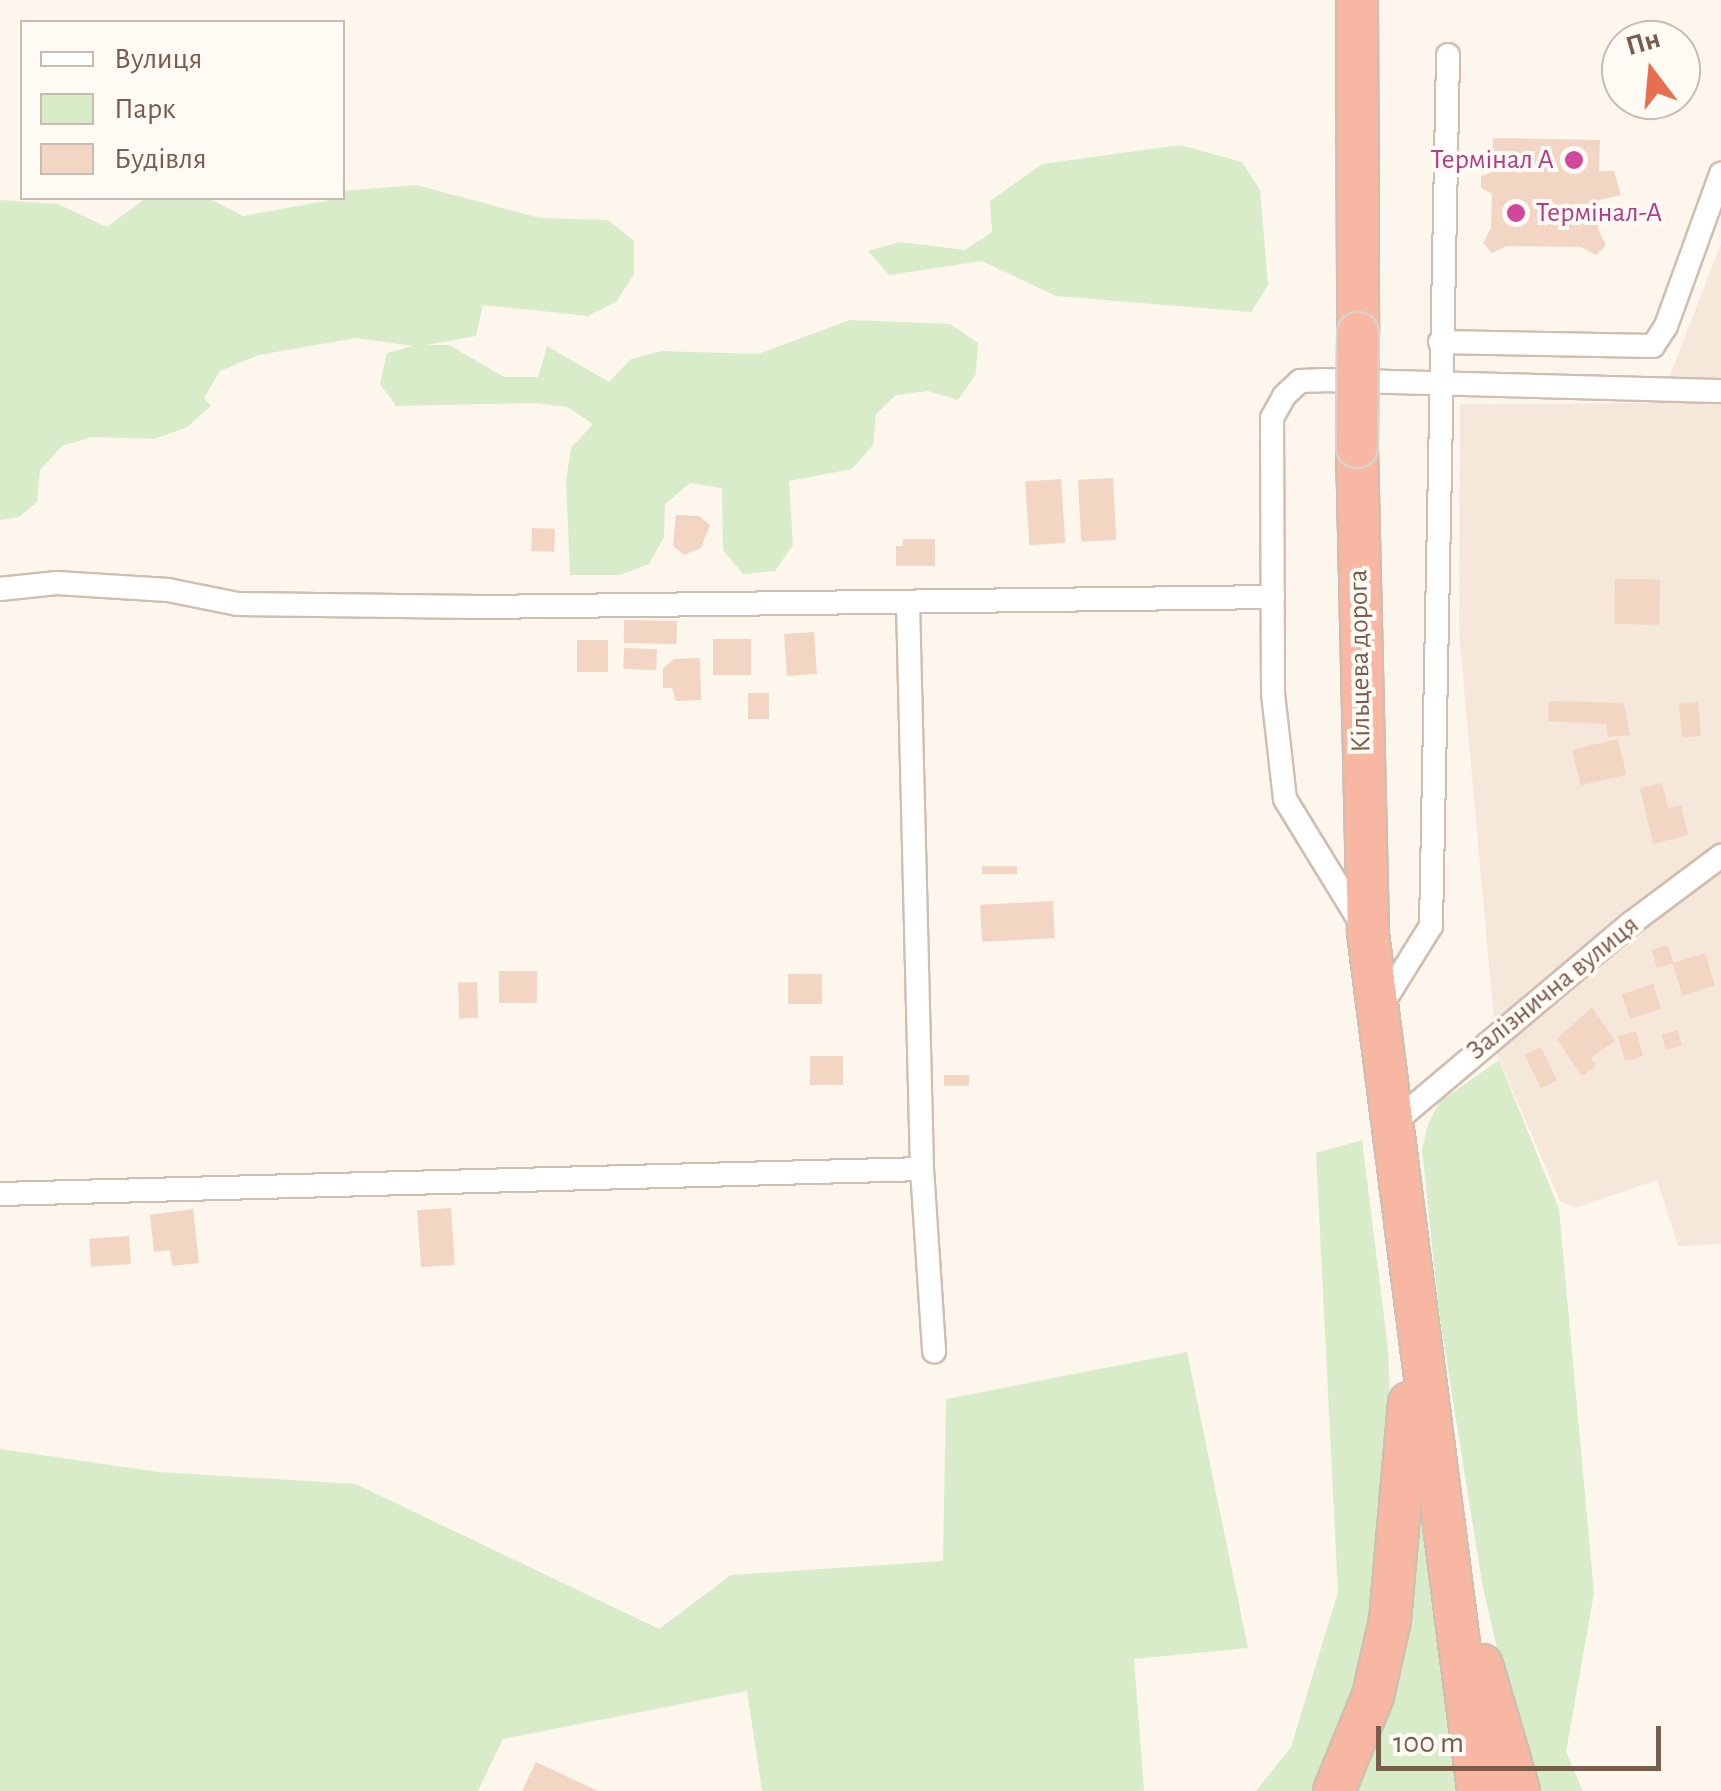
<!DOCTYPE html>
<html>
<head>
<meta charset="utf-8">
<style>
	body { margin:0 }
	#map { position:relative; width:1721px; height:1791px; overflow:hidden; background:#fdf6ec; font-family:"Alegreya Sans",sans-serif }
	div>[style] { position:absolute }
	.residential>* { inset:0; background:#f5e8da }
	.green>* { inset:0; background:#d8ecc9 }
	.building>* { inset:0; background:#f3d5c3; transform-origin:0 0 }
	.roads { filter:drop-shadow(2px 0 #d1beb0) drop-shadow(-2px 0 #d1beb0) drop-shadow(0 2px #d1beb0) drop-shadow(0 -2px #d1beb0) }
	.street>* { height:22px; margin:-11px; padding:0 11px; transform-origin:11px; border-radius:11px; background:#fff }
	.highway>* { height:40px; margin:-20px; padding:0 20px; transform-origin:20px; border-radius:20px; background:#f7b7a3 }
	.bridges { filter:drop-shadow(2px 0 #dad1cd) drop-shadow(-2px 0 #dad1cd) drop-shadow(0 2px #dad1cd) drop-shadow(0 -2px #dad1cd) }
	.highway-bridge>* { height:40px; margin:-20px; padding:0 20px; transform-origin:20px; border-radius:20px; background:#f7b7a3 }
	.dots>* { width:28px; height:28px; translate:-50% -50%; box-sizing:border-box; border:5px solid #fffaf3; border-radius:50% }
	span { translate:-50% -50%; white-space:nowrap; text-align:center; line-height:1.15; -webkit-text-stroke:8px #fffaf3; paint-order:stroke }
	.hotel-label { font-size:28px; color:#b23c85 }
	.right { translate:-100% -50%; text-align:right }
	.left { translate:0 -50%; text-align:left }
	.street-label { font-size:28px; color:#7a5c4d }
	.legend { position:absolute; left:20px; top:20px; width:325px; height:180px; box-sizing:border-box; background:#fffaf3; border:2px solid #cabbb1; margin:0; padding:12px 18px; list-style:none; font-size:30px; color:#7a5c4d }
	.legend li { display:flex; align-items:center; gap:20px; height:50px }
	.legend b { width:50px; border:2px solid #cabbb1 }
	.north { position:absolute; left:1601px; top:20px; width:100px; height:100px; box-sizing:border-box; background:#fffaf3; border:2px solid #cabbb1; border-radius:50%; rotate:344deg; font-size:28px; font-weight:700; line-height:40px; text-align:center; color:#7a5c4d }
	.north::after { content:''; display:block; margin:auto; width:35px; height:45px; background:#e76f51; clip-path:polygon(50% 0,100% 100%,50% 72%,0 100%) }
	.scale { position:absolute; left:1376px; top:1726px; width:285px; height:45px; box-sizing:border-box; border:5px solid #7a5c4d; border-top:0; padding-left:12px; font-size:30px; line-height:35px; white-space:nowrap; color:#7a5c4d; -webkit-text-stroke:8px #fffaf3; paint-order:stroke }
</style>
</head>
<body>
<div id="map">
	<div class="residential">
		<i style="clip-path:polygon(1721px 244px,1721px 1244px,1678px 1246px,1657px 1180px,1575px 1208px,1560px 1201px,1497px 1054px,1459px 632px,1460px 404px,1659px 403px)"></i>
	</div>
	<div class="green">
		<i style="clip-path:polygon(1180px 145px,1242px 162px,1260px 190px,1268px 285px,1251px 312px,1056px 296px,982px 261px,889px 275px,868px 251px,900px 242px,965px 250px,992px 232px,990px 201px,1042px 164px)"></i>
		<i style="clip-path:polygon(416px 185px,540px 218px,608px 220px,634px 241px,634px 274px,617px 301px,588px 316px,483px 305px,476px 336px,426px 345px,449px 345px,504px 377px,538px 377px,547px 346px,609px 382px,631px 359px,662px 351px,758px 354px,850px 320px,950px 324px,978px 343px,976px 374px,958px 400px,928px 391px,896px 395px,876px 414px,873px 445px,852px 469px,789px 481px,793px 545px,775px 571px,743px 574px,723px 550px,722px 488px,690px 483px,665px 504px,664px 537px,649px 564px,620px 575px,570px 575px,566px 480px,571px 448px,593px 424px,567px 407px,535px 403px,396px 406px,380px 384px,387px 353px,413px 346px,356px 338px,259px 355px,220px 371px,204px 398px,211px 406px,187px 427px,155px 439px,92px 437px,62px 446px,40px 470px,37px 502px,19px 517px,0 520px,0 200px,58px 204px,107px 227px,146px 198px,208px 198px,243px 216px,342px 198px,343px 191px)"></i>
		<i style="clip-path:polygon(1499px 1060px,1559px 1209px,1594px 1593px,1566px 1752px,1583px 1791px,1533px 1791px,1525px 1769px,1482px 1583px,1439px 1312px,1422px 1150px,1427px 1127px,1439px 1102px)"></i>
		<i style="clip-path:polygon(1362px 1140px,1388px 1349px,1393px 1474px,1360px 1683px,1313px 1791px,1256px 1791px,1291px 1747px,1338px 1592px,1316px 1153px)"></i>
		<i style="clip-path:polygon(1187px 1352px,1248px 1648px,1134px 1659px,1144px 1791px,762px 1791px,747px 1691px,503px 1739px,478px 1791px,0 1791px,0 1449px,158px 1472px,356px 1484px,659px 1629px,731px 1575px,943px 1561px,946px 1399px)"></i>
		<i style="clip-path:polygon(1417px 1460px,1457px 1791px,1345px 1791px)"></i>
	</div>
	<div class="building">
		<i style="clip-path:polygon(1493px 138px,1600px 140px,1599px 171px,1614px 171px,1621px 195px,1599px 200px,1598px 230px,1606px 245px,1596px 255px,1581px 247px,1507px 246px,1492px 253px,1483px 243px,1491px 228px,1492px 194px,1481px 188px,1481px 176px,1492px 172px)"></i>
		<i style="left:1113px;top:478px;width:62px;height:35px;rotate:87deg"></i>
		<i style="left:1061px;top:479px;width:64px;height:36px;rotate:86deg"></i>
		<i style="clip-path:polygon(676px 515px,699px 516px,710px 525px,701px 548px,684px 555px,673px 546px)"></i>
		<i style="left:532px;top:528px;width:23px;height:23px;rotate:2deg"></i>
		<i style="clip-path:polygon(903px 539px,935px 539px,935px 566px,896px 566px,896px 546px,903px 546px)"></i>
		<i style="left:1615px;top:579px;width:45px;height:45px;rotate:1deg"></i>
		<i style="left:624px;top:620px;width:53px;height:23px;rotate:1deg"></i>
		<i style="left:814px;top:632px;width:42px;height:30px;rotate:86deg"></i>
		<i style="left:713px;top:639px;width:38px;height:36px"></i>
		<i style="left:608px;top:640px;width:32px;height:31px;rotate:90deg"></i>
		<i style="left:624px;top:648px;width:33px;height:21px;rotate:2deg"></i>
		<i style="clip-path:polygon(700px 658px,701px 700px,676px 701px,672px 688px,663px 688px,663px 668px,674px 659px)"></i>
		<i style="left:748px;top:693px;width:21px;height:26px"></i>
		<i style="clip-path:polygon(1549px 701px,1624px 703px,1630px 735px,1608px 737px,1606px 724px,1548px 721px)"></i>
		<i style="left:1698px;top:702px;width:34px;height:19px;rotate:85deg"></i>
		<i style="left:1618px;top:739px;width:37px;height:47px;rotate:77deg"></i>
		<i style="clip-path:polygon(1662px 783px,1668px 808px,1681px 805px,1688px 835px,1653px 844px,1640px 788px)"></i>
		<i style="left:1017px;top:866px;width:8px;height:35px;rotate:90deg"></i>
		<i style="left:1053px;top:901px;width:37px;height:73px;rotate:87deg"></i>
		<i style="left:1668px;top:945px;width:19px;height:17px;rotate:74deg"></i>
		<i style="left:1705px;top:953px;width:34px;height:34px;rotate:73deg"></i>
		<i style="left:499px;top:971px;width:38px;height:32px"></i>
		<i style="left:822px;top:974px;width:30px;height:34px;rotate:90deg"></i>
		<i style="left:477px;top:982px;width:36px;height:19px;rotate:88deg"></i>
		<i style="left:1653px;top:984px;width:26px;height:33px;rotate:72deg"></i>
		<i style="clip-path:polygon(1592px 1007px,1615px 1041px,1591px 1058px,1596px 1066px,1582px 1076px,1557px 1039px)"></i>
		<i style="left:1678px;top:1030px;width:16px;height:17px;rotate:75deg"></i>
		<i style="left:1636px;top:1031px;width:26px;height:19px;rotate:74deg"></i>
		<i style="left:1541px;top:1047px;width:37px;height:18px;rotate:64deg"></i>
		<i style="left:810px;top:1056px;width:33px;height:29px"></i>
		<i style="left:944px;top:1075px;width:25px;height:11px"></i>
		<i style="left:451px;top:1208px;width:57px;height:34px;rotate:86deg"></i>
		<i style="clip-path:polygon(193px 1209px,199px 1263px,172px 1266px,170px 1250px,154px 1252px,150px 1215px)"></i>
		<i style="left:129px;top:1236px;width:28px;height:40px;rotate:86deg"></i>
		<i style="clip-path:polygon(536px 1762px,598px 1791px,522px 1791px)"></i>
	</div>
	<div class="roads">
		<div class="street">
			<i style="left:1440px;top:342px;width:213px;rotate:1.1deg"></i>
			<i style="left:1653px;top:346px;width:24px;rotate:-57deg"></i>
			<i style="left:1666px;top:326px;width:162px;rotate:-70.1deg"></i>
			<i style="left:0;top:589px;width:57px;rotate:-6deg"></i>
			<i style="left:57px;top:583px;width:111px;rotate:3.6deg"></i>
			<i style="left:168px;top:590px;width:71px;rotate:11.3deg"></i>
			<i style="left:238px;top:604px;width:242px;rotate:0.7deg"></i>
			<i style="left:480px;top:607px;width:793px;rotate:-0.72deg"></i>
			<i style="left:908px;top:604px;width:565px;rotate:88.58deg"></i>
			<i style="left:922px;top:1169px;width:183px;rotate:86.2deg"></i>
			<i style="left:1364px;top:928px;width:151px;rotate:-121.5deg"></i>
			<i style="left:1285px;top:799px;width:106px;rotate:-96.5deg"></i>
			<i style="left:1273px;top:694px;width:276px;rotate:-90.2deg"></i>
			<i style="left:1272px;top:418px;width:25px;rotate:-61deg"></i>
			<i style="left:1284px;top:396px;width:22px;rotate:-43deg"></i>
			<i style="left:1300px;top:381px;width:23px;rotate:-2deg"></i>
			<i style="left:1323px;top:380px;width:398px;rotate:1.6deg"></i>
			<i style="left:1378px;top:1011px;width:100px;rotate:-58.1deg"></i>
			<i style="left:1431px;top:926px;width:871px;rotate:-88.88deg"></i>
			<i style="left:1390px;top:1126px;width:314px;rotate:-40.1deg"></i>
			<i style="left:1630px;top:924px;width:114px;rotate:-36.8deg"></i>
			<i style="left:0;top:1194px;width:922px;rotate:-1.55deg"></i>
		</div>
		<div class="highway">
			<i style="left:1357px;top:0;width:333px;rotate:89.8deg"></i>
			<i style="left:1357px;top:447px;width:486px;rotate:88.7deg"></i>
			<i style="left:1368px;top:933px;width:865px;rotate:82.69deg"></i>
			<i style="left:1482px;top:1665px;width:131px;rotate:73.6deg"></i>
			<i style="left:1334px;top:1791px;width:103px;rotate:-67.7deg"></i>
			<i style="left:1373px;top:1696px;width:78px;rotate:-77.4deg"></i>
			<i style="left:1390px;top:1620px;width:218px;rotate:-85deg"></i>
		</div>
	</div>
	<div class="bridges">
		<div class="highway-bridge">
			<i style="left:1357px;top:447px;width:114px;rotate:-89.5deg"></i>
		</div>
	</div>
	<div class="dots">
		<i style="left:1574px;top:160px;background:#d1479c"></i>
		<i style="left:1516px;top:213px;background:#d1479c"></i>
	</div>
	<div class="hotel-label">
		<span class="right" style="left:1554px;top:160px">Термінал А</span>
		<span class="left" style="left:1536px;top:213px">Термінал-А</span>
	</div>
	<div class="street-label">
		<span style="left:1360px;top:661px;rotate:-91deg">Кільцева дорога</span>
		<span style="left:1553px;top:988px;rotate:-39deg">Залізнична вулиця</span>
	</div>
	<ul class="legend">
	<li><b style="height:12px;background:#fff"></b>Вулиця</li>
	<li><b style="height:28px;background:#d8ecc9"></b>Парк</li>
	<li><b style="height:28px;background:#f3d5c3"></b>Будівля</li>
	</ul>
	<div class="north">Пн</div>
	<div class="scale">100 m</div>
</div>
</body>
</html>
